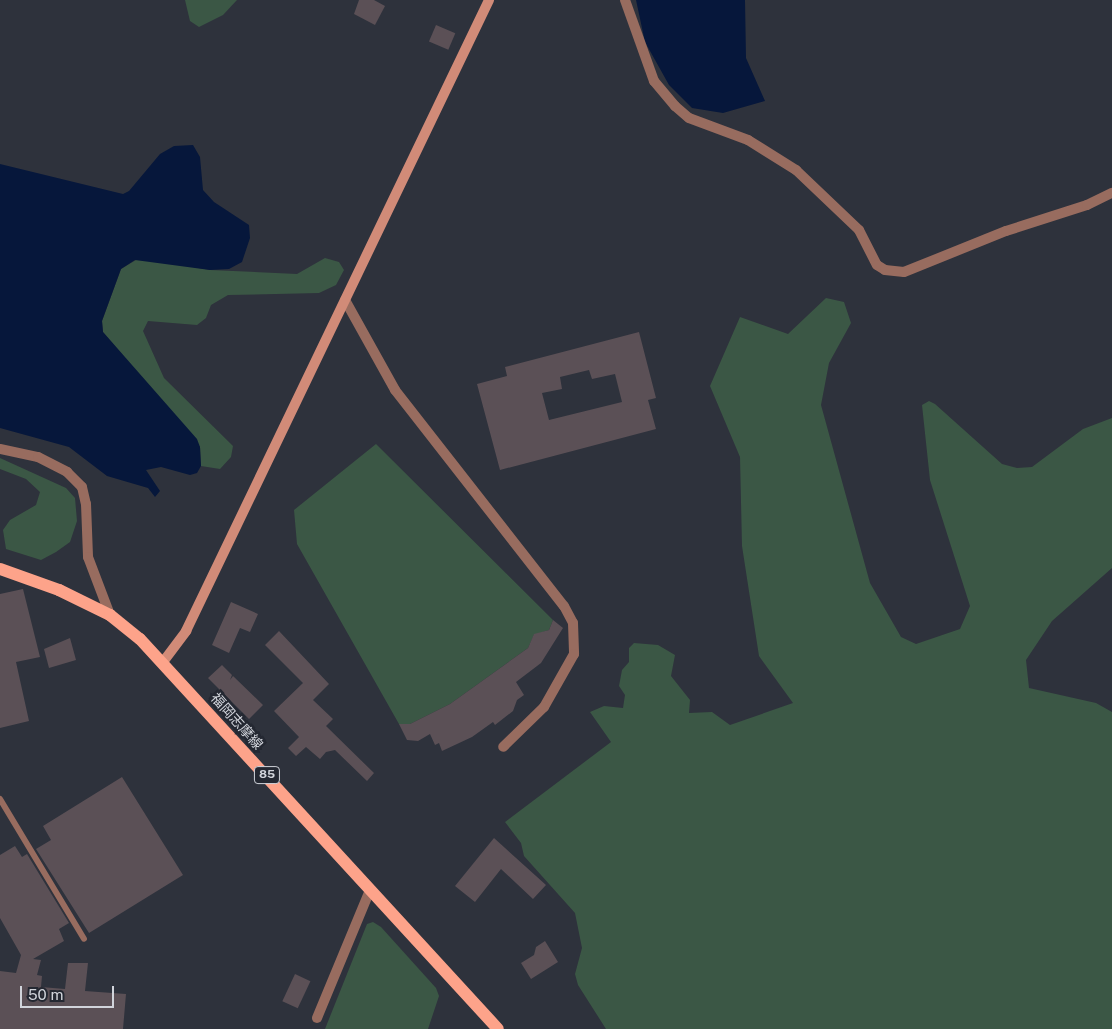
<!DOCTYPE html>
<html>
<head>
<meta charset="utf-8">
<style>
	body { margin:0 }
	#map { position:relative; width:1112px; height:1029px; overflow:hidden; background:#2e323c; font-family:"Public Sans","Noto Sans JP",sans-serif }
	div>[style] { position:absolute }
	.green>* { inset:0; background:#3b5745 }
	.water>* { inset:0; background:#06173b }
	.building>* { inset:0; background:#5b5056; transform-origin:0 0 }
	.lane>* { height:6px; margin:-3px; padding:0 3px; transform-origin:3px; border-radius:3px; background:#986c5f }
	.street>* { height:10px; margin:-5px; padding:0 5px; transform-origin:5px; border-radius:5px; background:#986c5f }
	.secondary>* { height:10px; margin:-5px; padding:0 5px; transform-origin:5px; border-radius:5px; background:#d18b78 }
	.primary>* { height:12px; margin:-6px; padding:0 6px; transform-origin:6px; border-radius:6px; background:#fda38a }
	span { translate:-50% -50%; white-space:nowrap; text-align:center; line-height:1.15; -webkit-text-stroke:5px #242832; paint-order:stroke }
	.shield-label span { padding:1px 4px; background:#242832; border:1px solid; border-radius:4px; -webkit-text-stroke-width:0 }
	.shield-label { font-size:12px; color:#d1d4db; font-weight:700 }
	.street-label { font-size:14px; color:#d1d4db }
	.scale { position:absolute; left:20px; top:986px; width:94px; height:22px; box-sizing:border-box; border:2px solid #d1d4db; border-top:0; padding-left:6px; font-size:15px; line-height:18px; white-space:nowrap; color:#d1d4db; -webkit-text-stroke:4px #242832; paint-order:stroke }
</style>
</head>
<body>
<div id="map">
	<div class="green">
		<i style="clip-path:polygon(185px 0,237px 0,223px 15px,199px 27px,190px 21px)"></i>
		<i style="clip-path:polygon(325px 258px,339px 262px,344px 270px,336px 285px,319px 293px,228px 295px,211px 305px,206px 318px,197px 325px,148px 321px,143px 331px,164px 378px,233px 446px,231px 457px,220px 469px,201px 466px,200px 447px,103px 332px,102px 321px,121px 269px,136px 260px,149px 259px,210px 270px,297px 274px)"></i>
		<i style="clip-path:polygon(826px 298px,844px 302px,851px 323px,829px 363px,821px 405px,870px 583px,901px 637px,916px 644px,960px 629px,970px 606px,930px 480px,922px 405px,929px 401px,935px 404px,1002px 464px,1017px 468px,1032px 467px,1083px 429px,1112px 418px,1112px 568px,1052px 621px,1026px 660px,1029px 688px,1096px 703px,1112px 712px,1112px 1029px,606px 1029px,578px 985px,575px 974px,582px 948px,575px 913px,524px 856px,521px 843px,505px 822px,611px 742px,590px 712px,604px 706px,623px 708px,625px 695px,619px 686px,622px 670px,629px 662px,629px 648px,634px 643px,658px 645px,675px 655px,671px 676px,690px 700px,689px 713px,712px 712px,730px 725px,793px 703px,759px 656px,742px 546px,740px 457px,710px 386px,740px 317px,788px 334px)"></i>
		<i style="clip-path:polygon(376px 444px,553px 620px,549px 630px,534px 635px,528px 648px,450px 704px,410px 724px,399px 724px,297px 544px,294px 510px)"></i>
		<i style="clip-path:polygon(0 458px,66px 488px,75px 498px,77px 521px,70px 542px,56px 552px,41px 560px,6px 549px,3px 530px,10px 520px,36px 505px,40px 492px,26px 479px,0 469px)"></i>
		<i style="clip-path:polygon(373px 922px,381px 927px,436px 988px,439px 996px,428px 1029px,325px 1029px,367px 924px)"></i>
	</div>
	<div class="water">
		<i style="clip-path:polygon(636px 0,745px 0,746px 58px,765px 101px,723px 113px,692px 108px,669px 85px,645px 42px)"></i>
		<i style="clip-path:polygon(193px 145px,200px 157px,203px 190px,214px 202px,249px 225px,250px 238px,242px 262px,229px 269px,210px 270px,135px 260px,121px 269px,102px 321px,103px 332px,197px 439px,200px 447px,201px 466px,197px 473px,190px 475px,161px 467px,146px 470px,160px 491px,155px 497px,148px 488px,107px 476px,69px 447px,0 428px,0 164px,123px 194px,129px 191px,160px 154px,174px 146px)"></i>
	</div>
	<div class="building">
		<i style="clip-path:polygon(359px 0,374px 0,385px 6px,375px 25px,354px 14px)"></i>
		<i style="left:436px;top:25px;width:21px;height:18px;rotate:23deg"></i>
		<i style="clip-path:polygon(evenodd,639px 332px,656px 398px,648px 400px,656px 429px,500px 470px,477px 384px,507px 376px,505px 367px,639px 332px,589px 370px,592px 379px,615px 374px,622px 402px,549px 420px,542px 393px,562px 389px,560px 377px,589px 370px)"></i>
		<i style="clip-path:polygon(23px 589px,40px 657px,16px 662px,29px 721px,0 728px,0 594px)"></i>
		<i style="clip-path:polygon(231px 602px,258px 614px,250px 632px,240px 628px,229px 653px,212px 645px)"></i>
		<i style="clip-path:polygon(553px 620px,563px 628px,541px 663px,516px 682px,524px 695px,517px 700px,513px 711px,495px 725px,493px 722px,472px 737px,442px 751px,439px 743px,435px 745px,430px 734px,418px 741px,407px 740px,399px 724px,410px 724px,450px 704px,528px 648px,534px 634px,549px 630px)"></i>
		<i style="clip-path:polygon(279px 631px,329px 684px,313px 700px,333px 719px,326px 726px,374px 773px,367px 781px,335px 750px,326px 752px,320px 759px,306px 747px,296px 756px,288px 748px,299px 737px,274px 711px,303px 683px,265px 645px)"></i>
		<i style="clip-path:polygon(70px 638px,76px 660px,49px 668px,44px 649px)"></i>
		<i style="clip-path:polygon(222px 665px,232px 675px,230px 680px,233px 676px,263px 705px,249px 719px,208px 678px)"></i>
		<i style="clip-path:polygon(122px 777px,183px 875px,89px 933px,36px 849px,51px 840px,43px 826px)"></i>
		<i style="clip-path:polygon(494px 838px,546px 885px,533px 899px,501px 869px,475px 902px,455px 886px)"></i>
		<i style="clip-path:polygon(15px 846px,22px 857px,27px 854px,69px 923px,59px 929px,64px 941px,33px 959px,41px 960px,37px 975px,42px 976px,41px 987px,65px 989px,68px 963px,88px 963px,85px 991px,126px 994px,123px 1029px,0 1029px,0 971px,16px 973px,21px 955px,0 918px,0 855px)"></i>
		<i style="clip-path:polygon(545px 941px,558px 962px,531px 979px,521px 963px,534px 955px,536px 947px)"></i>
		<i style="left:295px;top:974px;width:17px;height:30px;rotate:25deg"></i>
	</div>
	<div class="lane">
		<i style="left:0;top:799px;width:163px;rotate:59deg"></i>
	</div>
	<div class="street">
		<i style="left:625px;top:0;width:86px;rotate:70.3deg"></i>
		<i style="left:654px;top:81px;width:33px;rotate:50deg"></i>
		<i style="left:675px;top:106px;width:18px;rotate:41deg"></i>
		<i style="left:689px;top:118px;width:63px;rotate:20.4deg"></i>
		<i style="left:748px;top:140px;width:57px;rotate:32deg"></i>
		<i style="left:796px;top:170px;width:87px;rotate:43.6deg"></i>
		<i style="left:859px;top:230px;width:39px;rotate:63deg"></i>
		<i style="left:877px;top:265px;width:9px;rotate:32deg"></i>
		<i style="left:885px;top:270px;width:19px;rotate:6deg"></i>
		<i style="left:904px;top:272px;width:110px;rotate:-21.9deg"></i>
		<i style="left:1006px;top:231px;width:85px;rotate:-17.8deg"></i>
		<i style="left:1087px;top:205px;width:28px;rotate:-26deg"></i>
		<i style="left:345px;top:300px;width:103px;rotate:60.9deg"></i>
		<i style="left:395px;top:390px;width:274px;rotate:52deg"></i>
		<i style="left:564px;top:606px;width:19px;rotate:62deg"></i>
		<i style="left:573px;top:623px;width:31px;rotate:88deg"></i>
		<i style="left:574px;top:654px;width:61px;rotate:119.5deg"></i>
		<i style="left:544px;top:707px;width:57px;rotate:135.7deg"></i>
		<i style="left:0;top:449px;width:39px;rotate:12deg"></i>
		<i style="left:38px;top:457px;width:33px;rotate:27deg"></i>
		<i style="left:67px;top:472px;width:21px;rotate:45deg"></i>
		<i style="left:82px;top:487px;width:17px;rotate:77deg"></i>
		<i style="left:86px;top:504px;width:53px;rotate:87.8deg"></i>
		<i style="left:88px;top:557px;width:62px;rotate:69.2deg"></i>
		<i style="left:317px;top:1018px;width:139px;rotate:-67.5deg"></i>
	</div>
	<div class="secondary">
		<i style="left:163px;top:662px;width:39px;rotate:-53deg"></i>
		<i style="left:186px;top:631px;width:700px;rotate:-64.35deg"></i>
	</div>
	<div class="primary">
		<i style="left:0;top:569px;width:63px;rotate:19.6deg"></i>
		<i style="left:59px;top:590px;width:57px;rotate:26.1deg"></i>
		<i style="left:110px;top:615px;width:38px;rotate:39deg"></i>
		<i style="left:140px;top:639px;width:529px;rotate:47.45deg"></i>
	</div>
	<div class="shield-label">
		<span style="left:267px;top:775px">85</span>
	</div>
	<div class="street-label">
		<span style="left:237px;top:721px;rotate:48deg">福岡志摩線</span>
	</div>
	<div class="scale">50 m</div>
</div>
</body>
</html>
